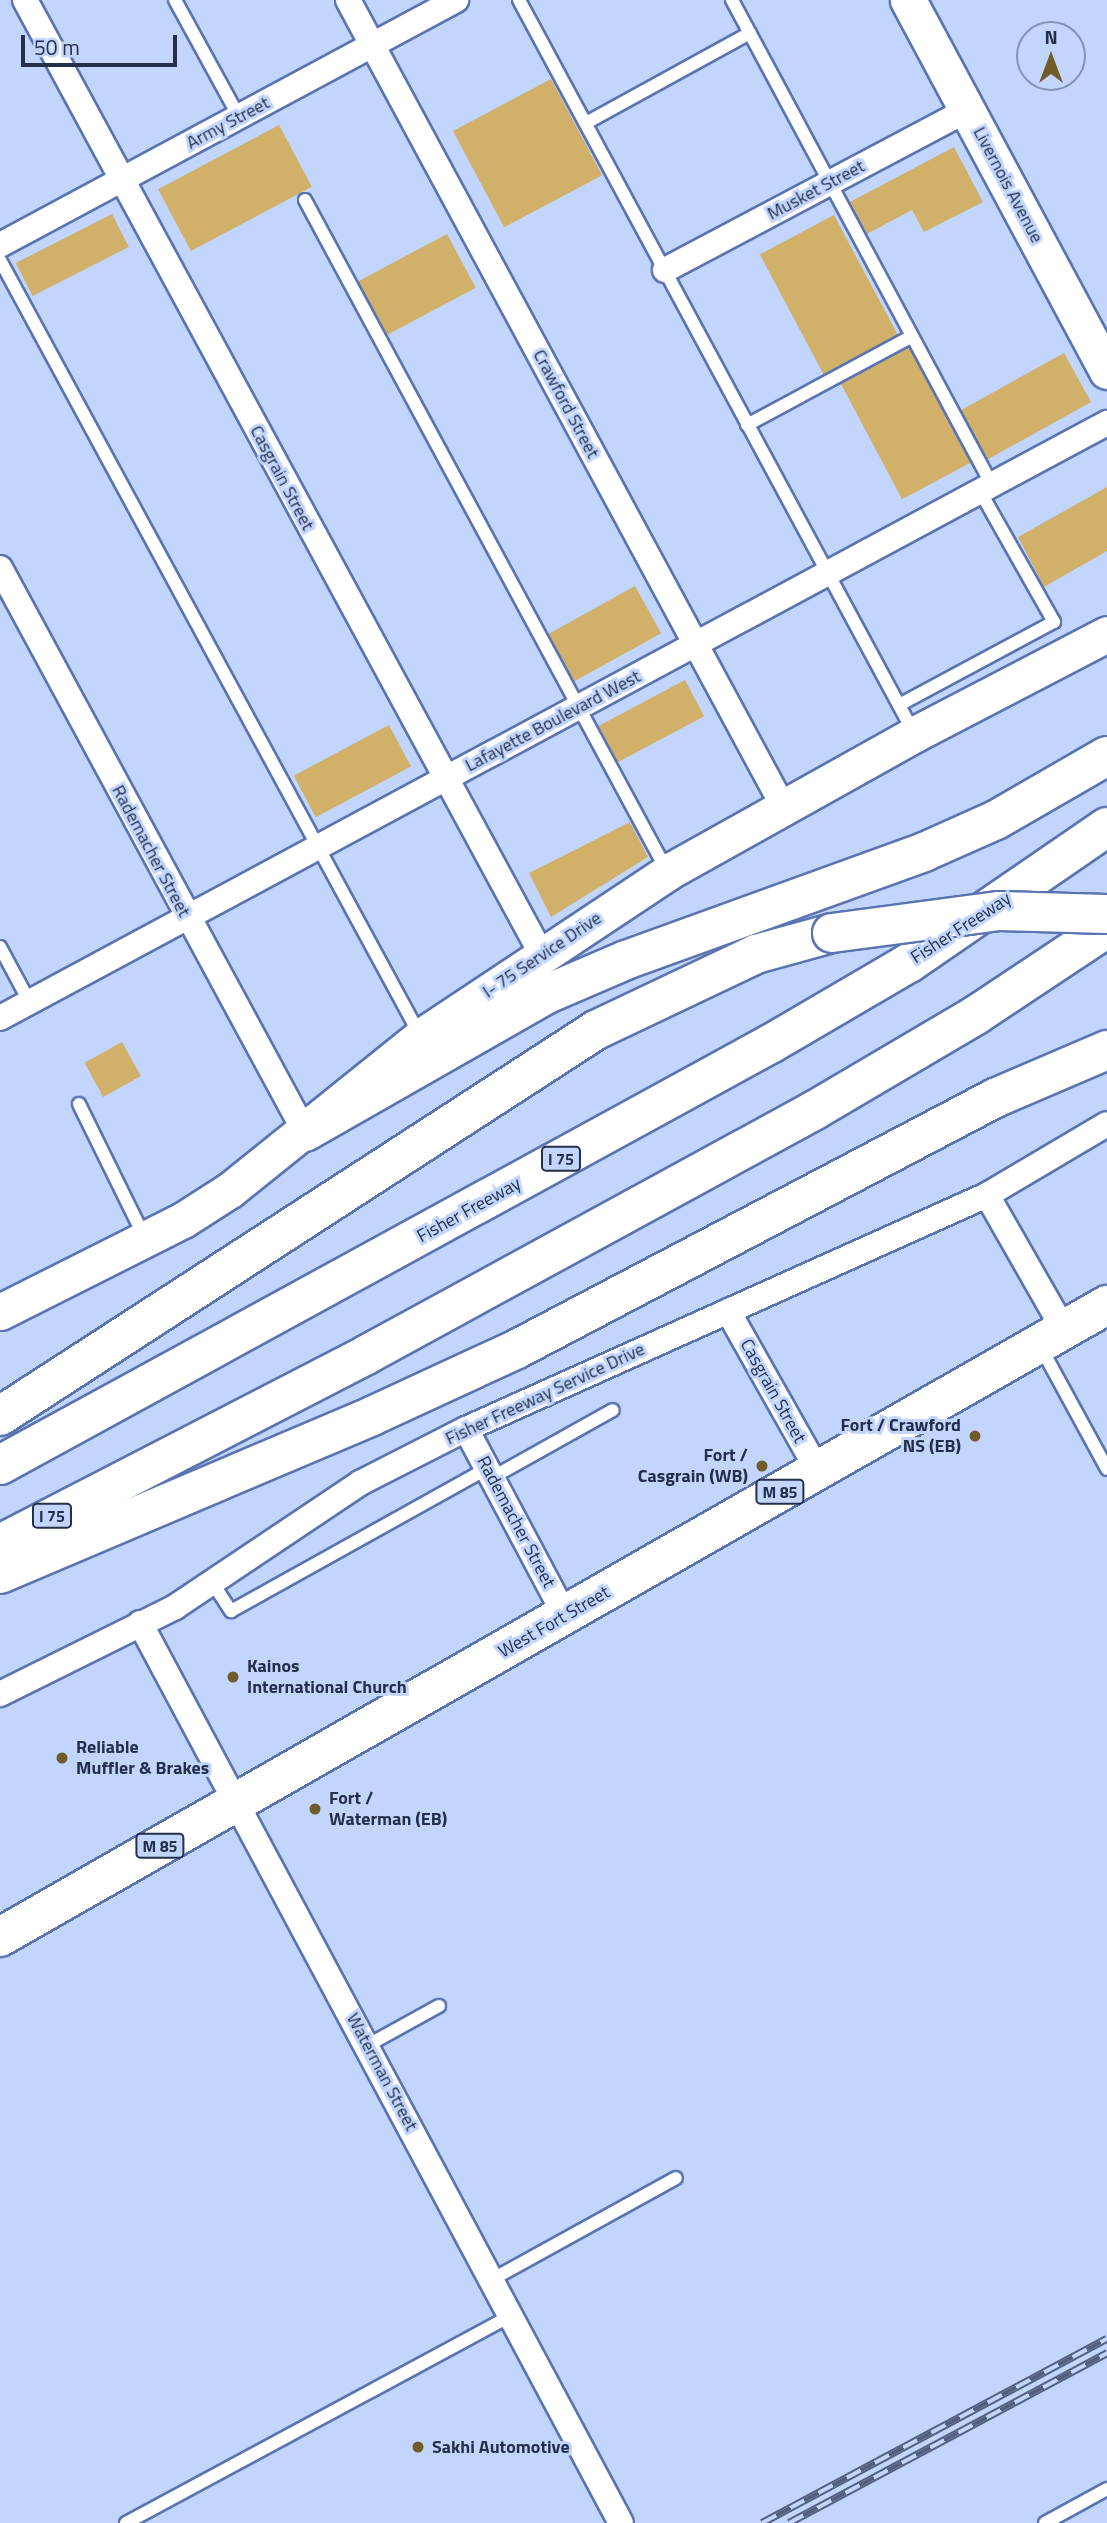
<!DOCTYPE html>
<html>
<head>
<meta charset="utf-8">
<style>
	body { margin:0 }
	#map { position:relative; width:1107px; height:2523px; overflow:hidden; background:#c2d5fd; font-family:"Titillium Web",sans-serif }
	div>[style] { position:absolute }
	.green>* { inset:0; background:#d1b069; transform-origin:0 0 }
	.roads { filter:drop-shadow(2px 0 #5a74b1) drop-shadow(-2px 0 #5a74b1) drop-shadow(0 2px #5a74b1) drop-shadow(0 -2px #5a74b1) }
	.lane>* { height:12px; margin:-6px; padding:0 6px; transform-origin:6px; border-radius:6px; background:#fff }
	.street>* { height:24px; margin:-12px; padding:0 12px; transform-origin:12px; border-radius:12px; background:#fff }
	.secondary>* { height:35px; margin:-17.5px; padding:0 17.5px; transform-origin:17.5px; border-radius:17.5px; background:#fff }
	.primary>* { height:38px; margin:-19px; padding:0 19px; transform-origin:19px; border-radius:19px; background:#fff }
	.highway>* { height:38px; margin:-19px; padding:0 19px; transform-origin:19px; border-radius:19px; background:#fff }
	.rail>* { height:8px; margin-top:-4px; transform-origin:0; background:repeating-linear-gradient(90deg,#c2d5fd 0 16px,#52607e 0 32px); box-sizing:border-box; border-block:2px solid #52607e }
	.bridges { filter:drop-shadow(2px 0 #5a74b1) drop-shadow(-2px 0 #5a74b1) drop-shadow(0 2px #5a74b1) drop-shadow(0 -2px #5a74b1) }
	.highway-bridge>* { height:38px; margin:-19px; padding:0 19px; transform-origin:19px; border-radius:19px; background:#fff }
	.dots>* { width:19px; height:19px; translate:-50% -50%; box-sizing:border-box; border:4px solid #c2d5fd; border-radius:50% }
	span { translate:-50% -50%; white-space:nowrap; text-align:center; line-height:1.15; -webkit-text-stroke:6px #c2d5fd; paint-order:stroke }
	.shield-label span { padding:2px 5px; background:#c2d5fd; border:2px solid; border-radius:5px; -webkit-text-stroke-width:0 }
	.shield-label { font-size:16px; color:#242f4a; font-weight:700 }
	.street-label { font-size:18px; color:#242f4a }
	.poi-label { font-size:18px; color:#242f4a; font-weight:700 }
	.right { translate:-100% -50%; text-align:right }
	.left { translate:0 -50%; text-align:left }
	.north { position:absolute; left:1016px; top:21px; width:70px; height:70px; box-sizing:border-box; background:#c2d5fd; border:2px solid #8393b5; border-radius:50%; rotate:0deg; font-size:19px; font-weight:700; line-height:28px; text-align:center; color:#242f4a }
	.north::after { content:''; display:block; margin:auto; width:24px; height:32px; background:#705b2a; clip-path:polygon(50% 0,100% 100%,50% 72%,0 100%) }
	.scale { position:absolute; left:21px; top:35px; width:156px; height:32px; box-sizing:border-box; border:4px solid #242f4a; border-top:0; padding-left:9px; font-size:21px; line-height:24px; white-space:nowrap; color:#242f4a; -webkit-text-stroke:5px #c2d5fd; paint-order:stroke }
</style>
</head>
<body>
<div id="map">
	<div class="green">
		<i style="left:551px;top:79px;width:109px;height:111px;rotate:62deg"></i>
		<i style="left:279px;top:125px;width:70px;height:137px;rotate:62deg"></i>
		<i style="clip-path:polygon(954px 147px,983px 202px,924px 232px,912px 210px,865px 235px,848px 203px)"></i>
		<i style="left:112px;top:214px;width:37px;height:108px;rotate:63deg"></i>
		<i style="left:834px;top:215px;width:136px;height:84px;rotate:62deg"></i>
		<i style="left:447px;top:234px;width:61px;height:102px;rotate:62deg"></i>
		<i style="left:909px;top:346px;width:132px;height:78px;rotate:62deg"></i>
		<i style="left:1064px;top:353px;width:56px;height:119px;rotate:61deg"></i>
		<i style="clip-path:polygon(1107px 487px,1107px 551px,1044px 587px,1018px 537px)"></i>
		<i style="left:635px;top:586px;width:54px;height:99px;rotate:61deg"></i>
		<i style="left:685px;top:680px;width:41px;height:98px;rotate:62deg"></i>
		<i style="left:389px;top:725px;width:47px;height:108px;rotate:62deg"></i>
		<i style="clip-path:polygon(630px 822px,648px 857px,551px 917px,529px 873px)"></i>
		<i style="left:122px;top:1042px;width:39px;height:43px;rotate:61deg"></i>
	</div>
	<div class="roads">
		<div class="lane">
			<i style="left:175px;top:0;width:133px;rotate:61.3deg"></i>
			<i style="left:519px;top:0;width:833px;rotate:61.68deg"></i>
			<i style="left:732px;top:0;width:550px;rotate:61.81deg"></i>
			<i style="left:586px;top:123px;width:187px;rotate:-28.8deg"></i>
			<i style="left:305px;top:200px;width:760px;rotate:61.65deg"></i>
			<i style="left:0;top:260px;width:881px;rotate:61.55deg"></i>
			<i style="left:747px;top:425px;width:187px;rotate:-28.3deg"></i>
			<i style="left:899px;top:705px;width:176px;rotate:-28.2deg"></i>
			<i style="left:1054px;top:622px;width:150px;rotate:-119.5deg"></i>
			<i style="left:0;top:947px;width:64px;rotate:61.8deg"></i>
			<i style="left:79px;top:1104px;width:147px;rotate:63.8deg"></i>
			<i style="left:1040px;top:1346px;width:140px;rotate:61.4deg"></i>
			<i style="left:493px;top:1477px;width:137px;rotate:-29.2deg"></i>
			<i style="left:212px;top:1582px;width:35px;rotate:57deg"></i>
			<i style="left:231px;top:1611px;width:294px;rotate:-29.1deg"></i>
			<i style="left:368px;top:2045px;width:81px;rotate:-28.8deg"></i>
			<i style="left:491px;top:2280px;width:211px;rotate:-28.9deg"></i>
			<i style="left:126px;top:2523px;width:437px;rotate:-28.3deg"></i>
			<i style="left:1045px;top:2523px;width:71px;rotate:-28.7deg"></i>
		</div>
		<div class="street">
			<i style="left:25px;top:0;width:1086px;rotate:61.57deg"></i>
			<i style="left:348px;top:0;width:918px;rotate:61.65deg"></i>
			<i style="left:0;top:245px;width:518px;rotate:-28.25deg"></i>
			<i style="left:665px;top:270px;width:342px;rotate:-27.9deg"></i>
			<i style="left:0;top:568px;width:641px;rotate:61.6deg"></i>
			<i style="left:0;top:1018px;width:1257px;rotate:-28.26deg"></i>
			<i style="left:987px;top:1195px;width:155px;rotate:60.3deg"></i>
			<i style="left:728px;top:1311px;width:184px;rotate:60.6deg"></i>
			<i style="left:466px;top:1429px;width:211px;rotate:62deg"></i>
			<i style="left:140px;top:1623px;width:1020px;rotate:61.88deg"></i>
			<i style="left:0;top:1694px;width:195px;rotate:-26.4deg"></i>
			<i style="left:175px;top:1607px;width:223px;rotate:-33.8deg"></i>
			<i style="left:360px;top:1483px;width:119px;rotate:-27deg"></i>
			<i style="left:466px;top:1429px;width:571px;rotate:-24.19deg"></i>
			<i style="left:987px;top:1195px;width:139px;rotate:-30.6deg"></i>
		</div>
		<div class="secondary">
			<i style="left:908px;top:0;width:421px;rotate:61.8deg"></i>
			<i style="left:0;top:1312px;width:205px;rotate:-26.7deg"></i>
			<i style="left:183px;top:1220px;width:56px;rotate:-32.6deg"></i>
			<i style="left:230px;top:1190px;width:244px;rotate:-38.8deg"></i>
			<i style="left:420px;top:1037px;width:298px;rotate:-33.6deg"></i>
			<i style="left:668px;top:872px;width:283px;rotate:-29.2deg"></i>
			<i style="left:915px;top:734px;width:216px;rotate:-27.5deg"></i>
		</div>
		<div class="primary">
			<i style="left:0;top:1937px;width:1275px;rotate:-29.72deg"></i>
		</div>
		<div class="highway">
			<i style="left:305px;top:1132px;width:279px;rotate:-29.7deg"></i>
			<i style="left:547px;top:994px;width:86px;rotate:-23.3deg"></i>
			<i style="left:626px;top:960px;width:317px;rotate:-19.9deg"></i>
			<i style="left:924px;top:852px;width:79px;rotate:-24deg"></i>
			<i style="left:996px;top:820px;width:128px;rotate:-30deg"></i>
			<i style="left:0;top:1416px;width:710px;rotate:-32.93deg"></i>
			<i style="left:596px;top:1030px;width:177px;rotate:-25.4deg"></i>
			<i style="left:756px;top:954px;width:79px;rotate:-15.4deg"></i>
			<i style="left:0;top:1465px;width:880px;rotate:-28.66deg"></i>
			<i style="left:772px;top:1043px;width:159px;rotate:-30.3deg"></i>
			<i style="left:909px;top:963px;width:240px;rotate:-34.5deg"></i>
			<i style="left:0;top:1544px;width:412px;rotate:-27.3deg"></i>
			<i style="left:366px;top:1355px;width:511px;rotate:-28.62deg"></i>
			<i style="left:815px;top:1110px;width:187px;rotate:-30.5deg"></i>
			<i style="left:976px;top:1015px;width:157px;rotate:-33.6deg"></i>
			<i style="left:0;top:1574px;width:404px;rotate:-23deg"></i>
			<i style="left:372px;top:1416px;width:160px;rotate:-24.8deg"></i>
			<i style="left:517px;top:1349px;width:540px;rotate:-27.7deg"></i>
			<i style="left:995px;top:1098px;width:122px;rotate:-23.2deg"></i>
		</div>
	</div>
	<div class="rail">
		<i style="left:762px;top:2523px;width:391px;rotate:-28.1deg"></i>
		<i style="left:789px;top:2523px;width:361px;rotate:-28.1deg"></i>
	</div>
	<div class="bridges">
		<div class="highway-bridge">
			<i style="left:832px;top:933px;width:169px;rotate:-7.5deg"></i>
			<i style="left:1000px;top:911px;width:107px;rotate:1.6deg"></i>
		</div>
	</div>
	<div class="dots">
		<i style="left:975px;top:1436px;background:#705b2a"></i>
		<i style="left:762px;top:1466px;background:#705b2a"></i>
		<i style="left:233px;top:1677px;background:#705b2a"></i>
		<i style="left:62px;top:1758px;background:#705b2a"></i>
		<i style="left:315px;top:1809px;background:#705b2a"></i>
		<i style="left:418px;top:2447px;background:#705b2a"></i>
	</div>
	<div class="shield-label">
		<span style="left:561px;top:1159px">I 75</span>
		<span style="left:780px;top:1492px">M 85</span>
		<span style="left:52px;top:1516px">I 75</span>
		<span style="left:160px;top:1846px">M 85</span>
	</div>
	<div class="street-label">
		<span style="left:228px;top:123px;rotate:-28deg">Army Street</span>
		<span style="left:1008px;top:185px;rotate:62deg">Livernois Avenue</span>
		<span style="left:816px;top:190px;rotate:-28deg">Musket Street</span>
		<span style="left:566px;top:404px;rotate:62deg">Crawford Street</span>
		<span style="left:282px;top:478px;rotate:62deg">Casgrain Street</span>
		<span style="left:553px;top:721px;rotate:-28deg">Lafayette Boulevard West</span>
		<span style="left:151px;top:851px;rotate:62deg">Rademacher Street</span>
		<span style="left:961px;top:928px;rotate:-33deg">Fisher Freeway</span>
		<span style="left:542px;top:955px;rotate:-34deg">I- 75 Service Drive</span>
		<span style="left:469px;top:1210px;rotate:-29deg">Fisher Freeway</span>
		<span style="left:773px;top:1391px;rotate:61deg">Casgrain Street</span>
		<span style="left:545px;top:1394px;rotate:-25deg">Fisher Freeway Service Drive</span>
		<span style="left:516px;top:1522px;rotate:62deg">Rademacher Street</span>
		<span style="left:554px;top:1622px;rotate:-30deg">West Fort Street</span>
		<span style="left:382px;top:2072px;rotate:62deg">Waterman Street</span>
	</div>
	<div class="poi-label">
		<span class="right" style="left:961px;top:1436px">Fort / Crawford<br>NS (EB)</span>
		<span class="right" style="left:748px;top:1466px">Fort /<br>Casgrain (WB)</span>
		<span class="left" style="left:247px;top:1677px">Kainos<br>International Church</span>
		<span class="left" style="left:76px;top:1758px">Reliable<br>Muffler &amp; Brakes</span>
		<span class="left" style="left:329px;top:1809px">Fort /<br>Waterman (EB)</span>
		<span class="left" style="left:432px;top:2447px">Sakhi Automotive</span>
	</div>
	<div class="north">N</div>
	<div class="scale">50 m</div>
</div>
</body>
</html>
